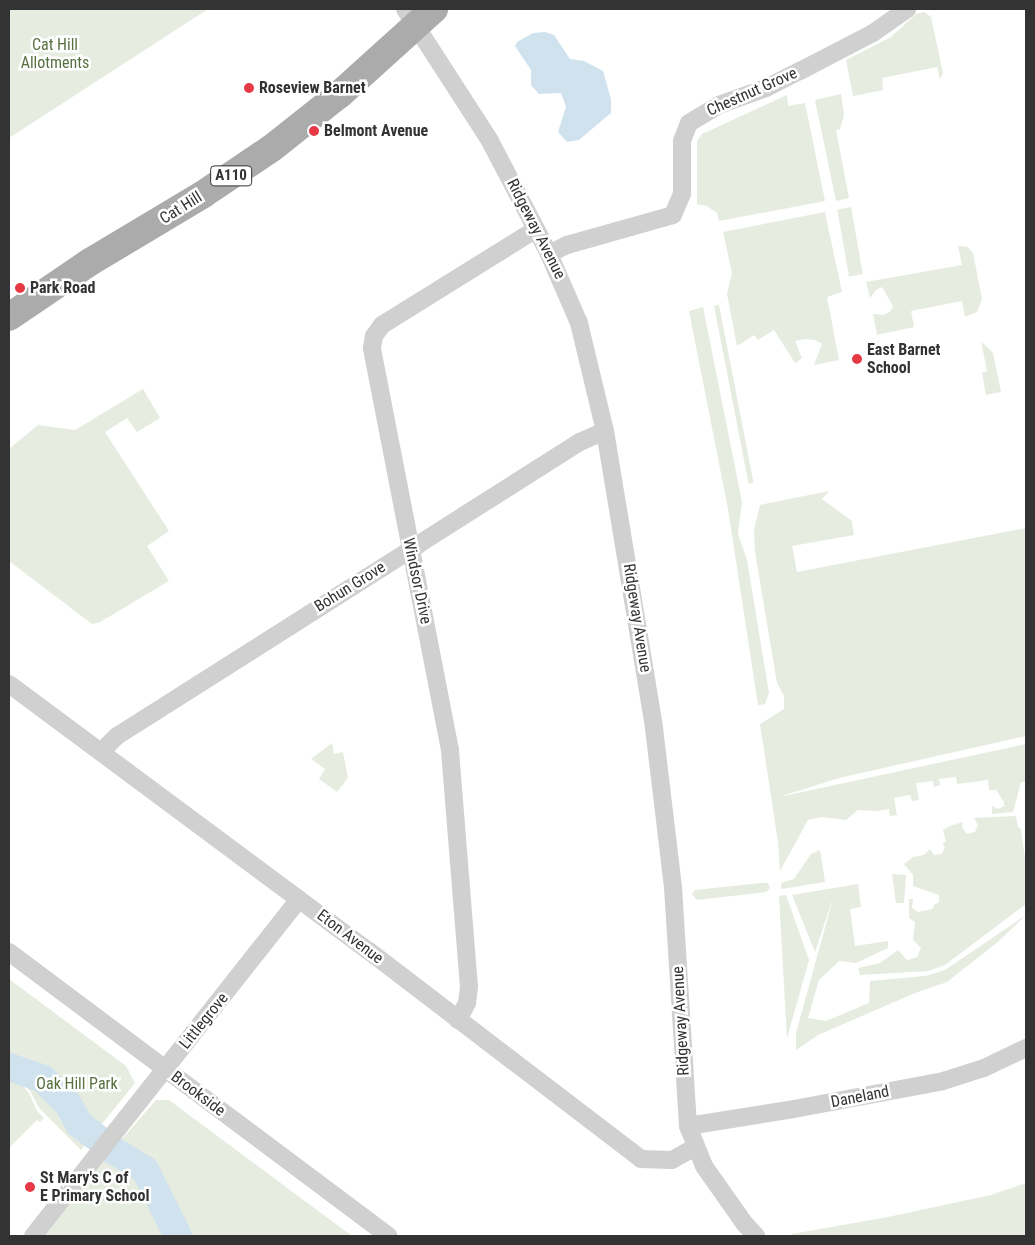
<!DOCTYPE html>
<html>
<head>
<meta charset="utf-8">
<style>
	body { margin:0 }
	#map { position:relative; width:1035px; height:1245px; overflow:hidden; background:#fff; font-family:"Roboto Condensed",sans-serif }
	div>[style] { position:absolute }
	.green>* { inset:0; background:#e6ecdf; transform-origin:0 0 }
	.water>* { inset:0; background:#cfe2ee }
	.river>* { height:28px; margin:-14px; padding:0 14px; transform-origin:14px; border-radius:14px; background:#cfe2ee }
	.minor>* { height:18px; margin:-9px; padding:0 9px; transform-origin:9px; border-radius:9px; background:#d0d0d0 }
	.primary>* { height:28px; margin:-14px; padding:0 14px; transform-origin:14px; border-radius:14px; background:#ababab }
	.dots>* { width:14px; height:14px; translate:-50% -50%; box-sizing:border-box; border:2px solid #fff; border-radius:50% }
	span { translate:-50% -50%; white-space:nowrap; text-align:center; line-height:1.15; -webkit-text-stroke:5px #fff; paint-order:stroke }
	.shield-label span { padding:1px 4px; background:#fff; border:1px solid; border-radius:4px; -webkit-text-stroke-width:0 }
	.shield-label { font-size:15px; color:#333; font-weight:700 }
	.park-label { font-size:16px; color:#56703f }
	.poi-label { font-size:16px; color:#333; font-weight:700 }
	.left { translate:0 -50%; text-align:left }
	.street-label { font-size:16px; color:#333 }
	.frame { position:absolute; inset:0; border:10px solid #333; pointer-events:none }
</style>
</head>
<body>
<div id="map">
	<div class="green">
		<i style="clip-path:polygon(9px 9px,208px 9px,9px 138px)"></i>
		<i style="clip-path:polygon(924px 12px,931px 17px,943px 73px,940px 79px,937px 67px,882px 78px,883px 90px,853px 96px,846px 60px,891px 37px,916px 14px)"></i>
		<i style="clip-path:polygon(841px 94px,844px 115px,840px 129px,836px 130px,849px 198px,836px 201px,815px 100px)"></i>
		<i style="clip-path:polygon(787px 95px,788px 106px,805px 103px,825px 201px,719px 221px,717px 213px,707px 206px,697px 204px,697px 141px,702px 134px)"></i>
		<i style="left:851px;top:207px;width:68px;height:14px;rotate:80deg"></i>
		<i style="clip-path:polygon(825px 212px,842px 292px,827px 297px,839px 360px,814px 365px,822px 344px,815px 340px,805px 339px,795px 341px,802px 358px,795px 363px,774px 330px,758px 340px,754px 335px,737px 346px,727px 294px,732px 273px,723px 232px)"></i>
		<i style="clip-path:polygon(958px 246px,968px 247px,973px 253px,982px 299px,977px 312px,965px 317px,962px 301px,911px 311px,914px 327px,877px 335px,873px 314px,883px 315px,890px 312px,893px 306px,882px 287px,876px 290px,870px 298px,866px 282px,962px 265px)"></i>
		<i style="left:719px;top:305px;width:181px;height:5px;rotate:79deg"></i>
		<i style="clip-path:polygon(703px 307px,742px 502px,738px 534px,747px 560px,769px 693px,765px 704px,758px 705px,728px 509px,689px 311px)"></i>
		<i style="clip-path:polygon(981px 341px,993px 353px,1001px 392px,986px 395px,982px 373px,987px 371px)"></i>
		<i style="clip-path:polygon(143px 389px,160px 418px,137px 432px,127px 418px,105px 432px,169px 531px,147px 546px,169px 581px,100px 622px,92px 624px,9px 561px,9px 449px,38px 425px,75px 430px)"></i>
		<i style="clip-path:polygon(829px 491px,822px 499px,852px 521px,854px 535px,792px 546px,797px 572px,1026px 528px,1026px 736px,839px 778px,779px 797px,1026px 744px,1026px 782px,1021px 782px,1013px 812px,992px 814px,992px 806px,998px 809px,1004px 806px,1004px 802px,996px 790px,989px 790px,988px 780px,957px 784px,956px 777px,939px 779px,940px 785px,934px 787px,933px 781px,916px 783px,919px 800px,912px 801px,910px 795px,894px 798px,897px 815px,890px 816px,889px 809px,876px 811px,858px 810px,846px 820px,822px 817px,808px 820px,780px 871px,778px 842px,760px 724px,784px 709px,784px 696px,777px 683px,755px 552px,754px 530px,760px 505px)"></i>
		<i style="clip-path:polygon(332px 743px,334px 754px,343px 752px,348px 778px,337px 792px,319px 779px,325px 769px,311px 759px)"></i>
		<i style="clip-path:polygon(1016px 816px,1018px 827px,1021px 829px,1026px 866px,1026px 904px,945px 965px,928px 971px,860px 975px,858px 968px,880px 963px,898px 950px,907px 960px,917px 957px,921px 948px,913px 940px,915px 922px,909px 918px,909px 899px,913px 899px,912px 908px,918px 912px,933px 909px,934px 905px,939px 902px,939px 895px,913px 886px,913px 875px,904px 864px,913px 857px,924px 855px,930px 849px,934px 855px,942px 854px,945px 847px,942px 843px,946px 842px,943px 830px,950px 826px,963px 822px,962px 827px,967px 834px,975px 832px,978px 825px,974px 818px)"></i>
		<i style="clip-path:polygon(820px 850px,825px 882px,781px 889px,781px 883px,794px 879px,811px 854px)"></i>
		<i style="clip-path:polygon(892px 874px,906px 875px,904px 903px,896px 903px)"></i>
		<i style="clip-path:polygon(761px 883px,768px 883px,770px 888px,766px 892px,697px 900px,692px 894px,695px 890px)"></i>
		<i style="clip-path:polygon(858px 884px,861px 907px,850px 909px,855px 946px,888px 941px,888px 948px,856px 963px,839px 961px,819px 980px,808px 1018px,826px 1021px,869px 1003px,870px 981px,925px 976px,945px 970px,1026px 915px,999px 941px,947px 982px,915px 993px,818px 1035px,796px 1050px,796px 1033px,834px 895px,815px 952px,792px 895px)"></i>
		<i style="clip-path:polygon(786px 895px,809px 960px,787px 1038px,779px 896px)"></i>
		<i style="clip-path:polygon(9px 979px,126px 1066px,135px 1083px,81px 1150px,39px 1108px,30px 1091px,19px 1080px,9px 1077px)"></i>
		<i style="clip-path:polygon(9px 1078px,18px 1080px,29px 1093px,37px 1111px,44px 1118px,40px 1122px,37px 1120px,9px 1148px)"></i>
		<i style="clip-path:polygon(156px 1100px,169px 1100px,352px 1236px,44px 1236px,101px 1163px)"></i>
		<i style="clip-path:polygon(1026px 1183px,1026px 1236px,792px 1236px,792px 1234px,888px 1217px,991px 1195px)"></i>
	</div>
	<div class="water">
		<i style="clip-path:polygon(545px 32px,554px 35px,570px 59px,584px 61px,603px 71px,611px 99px,611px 113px,579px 140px,567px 142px,558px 132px,566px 107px,561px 93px,539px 94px,531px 85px,531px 70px,515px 46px,517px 42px,533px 33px)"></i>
	</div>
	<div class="river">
		<i style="left:9px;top:1067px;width:36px;rotate:19deg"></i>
		<i style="left:43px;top:1079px;width:35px;rotate:45deg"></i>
		<i style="left:68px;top:1104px;width:23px;rotate:61deg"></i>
		<i style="left:79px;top:1124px;width:43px;rotate:37.4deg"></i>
		<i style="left:113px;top:1150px;width:38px;rotate:32deg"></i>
		<i style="left:145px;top:1170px;width:74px;rotate:63.4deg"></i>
	</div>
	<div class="minor">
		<i style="left:405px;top:9px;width:157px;rotate:57.2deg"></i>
		<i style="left:490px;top:141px;width:127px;rotate:62.4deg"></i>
		<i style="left:549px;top:254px;width:75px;rotate:66.5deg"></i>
		<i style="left:579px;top:323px;width:111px;rotate:76.5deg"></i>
		<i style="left:605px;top:431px;width:301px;rotate:80.6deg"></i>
		<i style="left:654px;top:728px;width:160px;rotate:83.2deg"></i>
		<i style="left:673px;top:887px;width:239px;rotate:86.4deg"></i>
		<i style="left:688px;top:1126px;width:43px;rotate:68.2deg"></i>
		<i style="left:704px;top:1166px;width:70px;rotate:54.9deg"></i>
		<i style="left:744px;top:1223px;width:18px;rotate:47deg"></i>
		<i style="left:549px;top:254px;width:20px;rotate:-27deg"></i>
		<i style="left:567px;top:245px;width:110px;rotate:-15.8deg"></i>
		<i style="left:673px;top:215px;width:23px;rotate:-67deg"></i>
		<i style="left:682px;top:194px;width:53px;rotate:-90deg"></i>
		<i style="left:682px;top:141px;width:19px;rotate:-69deg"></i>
		<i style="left:689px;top:123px;width:35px;rotate:-31deg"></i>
		<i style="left:719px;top:105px;width:50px;rotate:-19.9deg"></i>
		<i style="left:766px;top:88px;width:38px;rotate:-27deg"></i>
		<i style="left:800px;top:71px;width:82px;rotate:-27.5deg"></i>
		<i style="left:873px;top:33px;width:42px;rotate:-35.2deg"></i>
		<i style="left:9px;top:684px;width:448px;rotate:36.6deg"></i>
		<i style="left:369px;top:951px;width:342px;rotate:37.4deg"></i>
		<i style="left:641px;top:1159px;width:31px;rotate:2deg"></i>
		<i style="left:672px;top:1160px;width:26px;rotate:-29deg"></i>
		<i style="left:101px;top:752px;width:23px;rotate:-45deg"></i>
		<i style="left:117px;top:736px;width:358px;rotate:-32.4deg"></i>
		<i style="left:419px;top:544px;width:191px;rotate:-32.4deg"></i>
		<i style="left:580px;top:442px;width:27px;rotate:-24deg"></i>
		<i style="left:9px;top:952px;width:474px;rotate:36.8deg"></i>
		<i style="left:458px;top:1020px;width:19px;rotate:-62deg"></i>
		<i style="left:467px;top:1003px;width:16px;rotate:-83deg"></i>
		<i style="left:469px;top:987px;width:238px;rotate:-94.6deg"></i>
		<i style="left:450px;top:750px;width:409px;rotate:-101deg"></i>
		<i style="left:372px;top:348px;width:12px;rotate:-81deg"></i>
		<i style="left:374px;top:336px;width:14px;rotate:-54deg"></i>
		<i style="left:382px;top:325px;width:181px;rotate:-31.9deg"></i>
		<i style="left:688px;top:1126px;width:107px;rotate:-9.1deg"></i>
		<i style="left:794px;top:1109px;width:152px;rotate:-10.6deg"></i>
		<i style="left:943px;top:1081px;width:43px;rotate:-17.6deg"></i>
		<i style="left:984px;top:1068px;width:47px;rotate:-25.5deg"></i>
		<i style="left:33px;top:1236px;width:429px;rotate:-51.7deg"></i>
	</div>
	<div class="primary">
		<i style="left:9px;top:317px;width:98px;rotate:-34.2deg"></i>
		<i style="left:90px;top:262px;width:131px;rotate:-30.9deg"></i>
		<i style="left:202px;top:195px;width:84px;rotate:-33.9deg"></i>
		<i style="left:272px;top:148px;width:87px;rotate:-38.5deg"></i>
		<i style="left:340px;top:94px;width:127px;rotate:-42.1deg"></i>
	</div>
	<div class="dots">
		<i style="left:249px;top:88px;background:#e63946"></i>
		<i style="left:314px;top:131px;background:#e63946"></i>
		<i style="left:20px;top:288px;background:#e63946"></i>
		<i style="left:857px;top:359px;background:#e63946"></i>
		<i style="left:30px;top:1187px;background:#e63946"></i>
	</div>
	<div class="shield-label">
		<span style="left:231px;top:176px">A110</span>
	</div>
	<div class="park-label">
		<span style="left:55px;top:54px">Cat Hill<br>Allotments</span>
		<span style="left:77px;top:1084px">Oak Hill Park</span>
	</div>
	<div class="poi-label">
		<span class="left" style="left:259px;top:88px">Roseview Barnet</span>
		<span class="left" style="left:324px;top:131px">Belmont Avenue</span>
		<span class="left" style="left:30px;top:288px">Park Road</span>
		<span class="left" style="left:867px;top:359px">East Barnet<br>School</span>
		<span class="left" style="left:40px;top:1187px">St Mary's C of<br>E Primary School</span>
	</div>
	<div class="street-label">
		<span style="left:752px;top:92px;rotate:-24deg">Chestnut Grove</span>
		<span style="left:181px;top:208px;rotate:-32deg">Cat Hill</span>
		<span style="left:536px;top:229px;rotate:63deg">Ridgeway Avenue</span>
		<span style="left:417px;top:581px;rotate:78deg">Windsor Drive</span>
		<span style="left:350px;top:587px;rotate:-32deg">Bohun Grove</span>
		<span style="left:637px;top:618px;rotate:81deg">Ridgeway Avenue</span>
		<span style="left:350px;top:937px;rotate:37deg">Eton Avenue</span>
		<span style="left:204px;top:1021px;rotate:-51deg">Littlegrove</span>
		<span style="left:681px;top:1021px;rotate:-93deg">Ridgeway Avenue</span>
		<span style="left:198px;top:1094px;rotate:37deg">Brookside</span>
		<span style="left:860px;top:1097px;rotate:-11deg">Daneland</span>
	</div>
	<div class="frame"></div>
</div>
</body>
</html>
